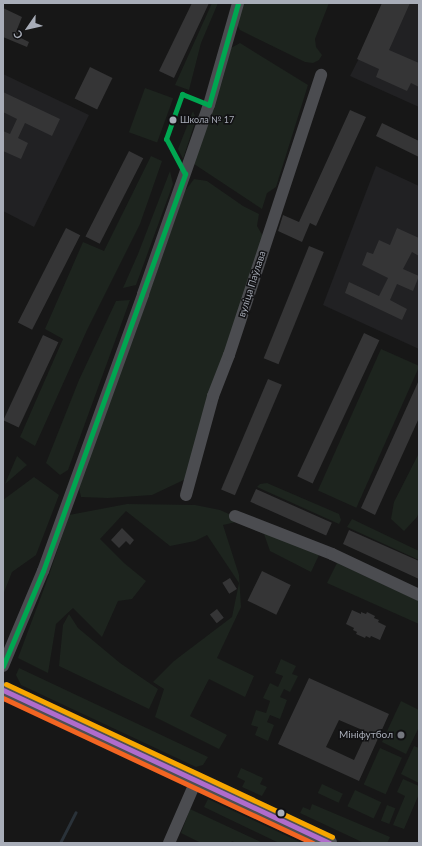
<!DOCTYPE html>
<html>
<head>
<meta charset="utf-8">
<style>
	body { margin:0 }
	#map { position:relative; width:422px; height:846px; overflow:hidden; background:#171717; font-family:Lato,sans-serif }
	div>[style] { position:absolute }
	.built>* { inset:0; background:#212123 }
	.green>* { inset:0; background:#1d241e; transform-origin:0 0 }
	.stream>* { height:2.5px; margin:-1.25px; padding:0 1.25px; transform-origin:1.25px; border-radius:1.25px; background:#2a3239 }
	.building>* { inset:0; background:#353536; transform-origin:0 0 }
	.minor>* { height:12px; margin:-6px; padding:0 6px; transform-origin:6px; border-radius:6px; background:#4b4c50 }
	.major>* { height:16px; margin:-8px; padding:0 8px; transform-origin:8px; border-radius:8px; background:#4d4f52 }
	.bus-1>* { height:5px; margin:-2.5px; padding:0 2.5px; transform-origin:2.5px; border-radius:2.5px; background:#00a651 }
	.bus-2>* { height:5px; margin:-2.5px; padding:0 2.5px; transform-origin:2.5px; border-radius:2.5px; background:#b06ccc }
	.bus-3>* { height:5px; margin:-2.5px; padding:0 2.5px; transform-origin:2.5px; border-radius:2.5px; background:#f26522 }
	.bus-4>* { height:5px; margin:-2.5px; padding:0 2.5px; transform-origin:2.5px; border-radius:2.5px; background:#f7a600 }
	.dots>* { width:11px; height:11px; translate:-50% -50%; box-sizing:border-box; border:2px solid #111113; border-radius:50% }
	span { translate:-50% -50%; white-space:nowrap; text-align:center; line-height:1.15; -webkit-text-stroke:3px #111113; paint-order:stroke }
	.bus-label { font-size:9px; color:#a8adb8 }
	.left { translate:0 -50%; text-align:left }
	.street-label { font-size:10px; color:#a8adb8 }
	.poi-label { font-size:10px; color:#a8adb8 }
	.right { translate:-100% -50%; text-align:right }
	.frame { position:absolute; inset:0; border:4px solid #a8adb8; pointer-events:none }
	.north { position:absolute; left:8px; top:8px; width:40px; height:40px; -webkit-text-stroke:3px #111113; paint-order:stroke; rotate:236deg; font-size:11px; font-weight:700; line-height:16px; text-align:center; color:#a8adb8 }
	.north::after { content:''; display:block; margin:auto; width:14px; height:18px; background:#a8adb8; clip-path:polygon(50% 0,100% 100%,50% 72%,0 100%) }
</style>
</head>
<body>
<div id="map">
	<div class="built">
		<i style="clip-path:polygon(387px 3px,419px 3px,419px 107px,350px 76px)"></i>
		<i style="clip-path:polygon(3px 74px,89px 115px,34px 227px,3px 211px)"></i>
		<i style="clip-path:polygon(376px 166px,419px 186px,419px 349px,323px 305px)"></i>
	</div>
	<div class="green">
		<i style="clip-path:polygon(212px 3px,218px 3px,201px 43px,189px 90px,175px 85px)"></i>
		<i style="clip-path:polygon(240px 3px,329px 3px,315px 39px,316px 47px,322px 55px,319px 60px,313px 63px,305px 62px,240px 30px,235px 20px)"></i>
		<i style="clip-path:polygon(240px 43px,308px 85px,276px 187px,267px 193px,262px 209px,194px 164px,222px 82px,231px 48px)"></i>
		<i style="left:145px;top:88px;width:30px;height:47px;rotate:20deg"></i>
		<i style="clip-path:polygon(193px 111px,196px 119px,183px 159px,178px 149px)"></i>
		<i style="clip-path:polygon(151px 156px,162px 161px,140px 224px,87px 330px,35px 446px,20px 437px,63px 339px,45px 329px,83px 242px,104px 251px)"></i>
		<i style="clip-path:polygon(170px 171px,173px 184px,136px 285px,123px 288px,138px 254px)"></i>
		<i style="clip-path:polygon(194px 179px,207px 181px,243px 206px,259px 214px,257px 226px,264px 238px,190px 477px,152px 495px,108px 498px,81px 497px,79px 488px,106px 407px,133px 340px,185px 191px)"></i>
		<i style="clip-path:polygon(130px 300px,68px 470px,60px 475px,46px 463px,79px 380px,116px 301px)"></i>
		<i style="left:381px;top:349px;width:42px;height:155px;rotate:24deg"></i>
		<i style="clip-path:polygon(419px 453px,419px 512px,417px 517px,404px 531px,391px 519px,394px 502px)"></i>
		<i style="clip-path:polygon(17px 456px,27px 465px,5px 484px)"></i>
		<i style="clip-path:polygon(34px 477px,59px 495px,36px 555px,12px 572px,3px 595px,3px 500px)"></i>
		<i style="clip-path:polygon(267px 483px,339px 514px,341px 520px,339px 524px,257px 487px,260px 484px)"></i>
		<i style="clip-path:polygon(127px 504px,195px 505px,220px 510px,319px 555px,311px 572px,270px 551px,264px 534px,236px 522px,223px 525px,239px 575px,241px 607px,217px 658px,254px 676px,245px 697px,209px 679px,190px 716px,227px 735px,219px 749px,155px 717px,164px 689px,153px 682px,174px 661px,232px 617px,239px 583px,207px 535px,195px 541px,170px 546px,126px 511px,100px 539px,124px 563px,146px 581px,132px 599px,118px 601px,102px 637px,73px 608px,56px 624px,48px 673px,18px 658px,49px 575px,69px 515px)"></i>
		<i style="clip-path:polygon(352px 519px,419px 551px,419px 560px,347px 527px)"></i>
		<i style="clip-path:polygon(337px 563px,419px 601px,419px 624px,327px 583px)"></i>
		<i style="clip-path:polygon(69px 614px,78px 628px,120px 663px,158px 689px,149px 709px,59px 666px,63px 625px)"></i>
		<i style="clip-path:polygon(281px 659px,296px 666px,292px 674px,298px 676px,290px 692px,284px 689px,280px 697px,287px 700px,280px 719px,270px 715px,267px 722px,274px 725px,268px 741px,255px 735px,258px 727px,251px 725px,256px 710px,266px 713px,270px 701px,263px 698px,270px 683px,278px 687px,283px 676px,275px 673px)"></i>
		<i style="clip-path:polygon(19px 668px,208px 757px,203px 765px,196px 767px,21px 685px,16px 675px)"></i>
		<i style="clip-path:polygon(401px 701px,419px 710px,419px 727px,406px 754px,382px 742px)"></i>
		<i style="clip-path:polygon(414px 746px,419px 748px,419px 783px,401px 774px)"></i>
		<i style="left:380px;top:748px;width:24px;height:40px;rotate:24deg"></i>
		<i style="clip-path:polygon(241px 768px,263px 778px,260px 784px,267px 787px,262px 796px,242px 787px,245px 781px,237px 777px)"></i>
		<i style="clip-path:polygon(403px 779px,419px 786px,419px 794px,404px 829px,393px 825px,405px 796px,397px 792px)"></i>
		<i style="left:322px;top:784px;width:23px;height:10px;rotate:25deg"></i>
		<i style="left:355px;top:790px;width:29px;height:18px;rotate:25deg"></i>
		<i style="clip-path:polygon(208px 799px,302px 843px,279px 843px,204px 807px)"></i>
		<i style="clip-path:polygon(312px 804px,390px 837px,387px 843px,364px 843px,300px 813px,303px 807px,310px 810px)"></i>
		<i style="left:387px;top:805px;width:9px;height:17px;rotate:21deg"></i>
		<i style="clip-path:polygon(190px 809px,263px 843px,236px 843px,232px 841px,231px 843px,201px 843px,181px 833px)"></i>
	</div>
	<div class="stream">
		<i style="left:60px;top:843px;width:34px;rotate:-63deg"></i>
	</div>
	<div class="building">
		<i style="clip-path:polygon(192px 3px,209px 3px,174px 78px,159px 71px)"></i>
		<i style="clip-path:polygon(382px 3px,410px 3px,389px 50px,419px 63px,419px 87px,411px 83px,407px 91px,376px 77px,379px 69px,357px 59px)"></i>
		<i style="clip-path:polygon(3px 8px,22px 17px,16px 32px,18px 33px,17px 36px,29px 42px,27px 47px,3px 37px)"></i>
		<i style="left:90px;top:67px;width:25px;height:35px;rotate:26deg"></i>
		<i style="clip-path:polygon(3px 92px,60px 119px,52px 136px,25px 123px,18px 138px,28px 143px,21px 159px,3px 151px,3px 131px,10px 134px,17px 119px,3px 112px)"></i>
		<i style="clip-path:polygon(350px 110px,366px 117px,316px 226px,310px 223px,302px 242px,278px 231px,283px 215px,299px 222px)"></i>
		<i style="clip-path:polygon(382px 123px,419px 141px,419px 157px,376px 136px)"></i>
		<i style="left:129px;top:151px;width:16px;height:96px;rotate:27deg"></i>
		<i style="left:66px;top:228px;width:16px;height:106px;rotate:27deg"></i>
		<i style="clip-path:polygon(397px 228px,419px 238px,419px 256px,412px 252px,403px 269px,419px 276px,413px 291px,397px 284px,390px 300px,407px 309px,402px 320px,345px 293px,349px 282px,379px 296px,388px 278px,362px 265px,367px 252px,373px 254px,379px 240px,390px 245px)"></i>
		<i style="left:309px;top:246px;width:16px;height:121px;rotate:22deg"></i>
		<i style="left:364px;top:333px;width:17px;height:158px;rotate:25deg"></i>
		<i style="left:43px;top:335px;width:17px;height:94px;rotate:25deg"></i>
		<i style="left:268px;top:379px;width:15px;height:120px;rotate:23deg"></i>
		<i style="clip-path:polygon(419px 380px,419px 418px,375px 515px,361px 508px)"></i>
		<i style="left:256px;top:489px;width:83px;height:14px;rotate:24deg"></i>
		<i style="clip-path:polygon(122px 528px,134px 540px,130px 545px,126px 541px,119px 548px,111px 540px)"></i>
		<i style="clip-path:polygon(349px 530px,419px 561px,419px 579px,343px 544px)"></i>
		<i style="left:262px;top:571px;width:32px;height:33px;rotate:26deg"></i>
		<i style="left:230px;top:578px;width:13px;height:9px;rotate:58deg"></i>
		<i style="left:217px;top:609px;width:11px;height:9px;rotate:52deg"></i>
		<i style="clip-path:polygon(352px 610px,361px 614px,361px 612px,366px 614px,367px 612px,375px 616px,374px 618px,379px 620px,378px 622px,386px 626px,380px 640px,371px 636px,370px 638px,366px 636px,365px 638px,356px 634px,357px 632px,353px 630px,354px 628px,346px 624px)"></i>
		<i style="clip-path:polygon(evenodd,309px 678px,389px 714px,359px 781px,278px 744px,309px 678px,339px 720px,367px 732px,354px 760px,326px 747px,339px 720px)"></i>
	</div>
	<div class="minor">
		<i style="left:186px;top:495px;width:103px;rotate:-74.7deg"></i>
		<i style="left:213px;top:396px;width:44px;rotate:-68.7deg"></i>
		<i style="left:229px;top:355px;width:295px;rotate:-71.8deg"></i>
		<i style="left:235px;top:516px;width:104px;rotate:21.4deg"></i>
		<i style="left:332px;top:554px;width:96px;rotate:25.2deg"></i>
		<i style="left:3px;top:666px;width:103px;rotate:-67.2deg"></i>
		<i style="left:43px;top:571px;width:294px;rotate:-70.1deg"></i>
		<i style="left:143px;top:294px;width:200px;rotate:-70.8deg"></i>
		<i style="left:209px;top:105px;width:106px;rotate:-74.1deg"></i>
		<i style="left:169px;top:843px;width:68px;rotate:-66.5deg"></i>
	</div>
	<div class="major">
		<i style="left:3px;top:690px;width:360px;rotate:25.1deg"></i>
	</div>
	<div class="bus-1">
		<i style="left:3px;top:666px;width:103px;rotate:-67.2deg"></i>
		<i style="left:43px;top:571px;width:422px;rotate:-70.3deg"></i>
		<i style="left:185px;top:174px;width:40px;rotate:-118deg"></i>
		<i style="left:166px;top:139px;width:48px;rotate:-70.4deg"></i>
		<i style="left:182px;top:94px;width:29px;rotate:22deg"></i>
		<i style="left:209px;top:105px;width:106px;rotate:-74.1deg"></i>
	</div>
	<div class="bus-2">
		<i style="left:3px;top:690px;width:360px;rotate:25.1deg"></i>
	</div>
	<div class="bus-3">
		<i style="left:3px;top:698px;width:342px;rotate:25.1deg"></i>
	</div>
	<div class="bus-4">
		<i style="left:6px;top:684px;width:360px;rotate:25.1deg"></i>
	</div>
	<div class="dots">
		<i style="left:173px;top:120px;background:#a8adb8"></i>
		<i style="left:401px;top:735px;background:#757880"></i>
		<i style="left:281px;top:813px;background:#a8adb8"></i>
	</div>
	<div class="bus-label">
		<span class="left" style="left:180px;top:120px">Школа № 17</span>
	</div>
	<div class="street-label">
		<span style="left:252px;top:284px;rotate:-72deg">вуліца Паўлава</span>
	</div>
	<div class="poi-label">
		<span class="right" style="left:393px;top:735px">Мініфутбол</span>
	</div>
	<div class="frame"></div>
	<div class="north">С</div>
</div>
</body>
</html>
